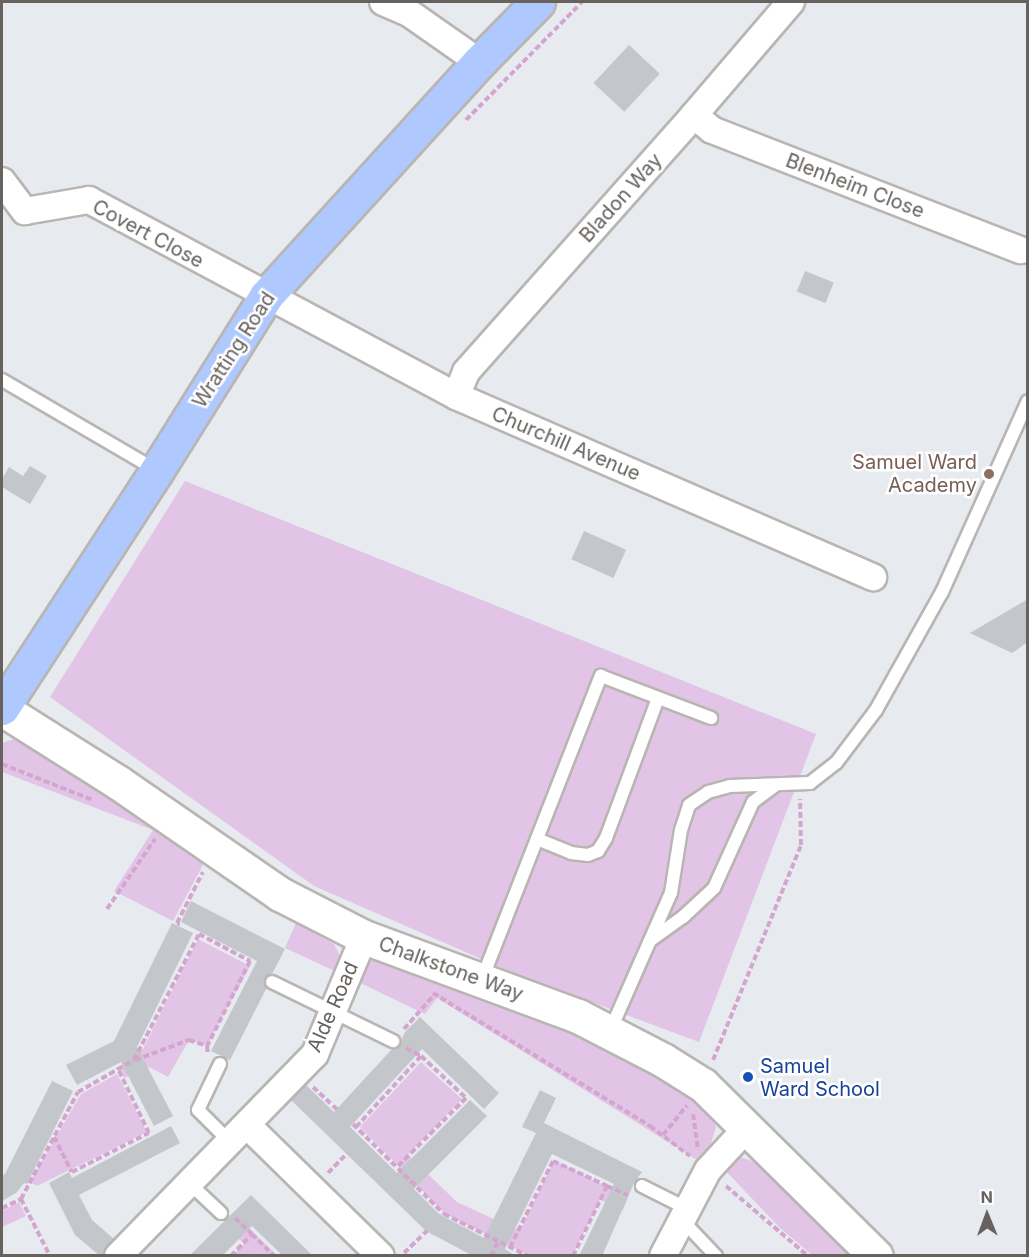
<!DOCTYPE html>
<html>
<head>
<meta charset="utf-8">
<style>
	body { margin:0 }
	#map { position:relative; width:1029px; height:1257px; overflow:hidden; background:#e7ebf0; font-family:Inter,sans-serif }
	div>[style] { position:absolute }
	.green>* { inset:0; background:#e2c4e7 }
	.building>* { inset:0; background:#c3c7cb; transform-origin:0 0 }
	.path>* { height:4px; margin-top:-2px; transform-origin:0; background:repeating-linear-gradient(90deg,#d4a5cf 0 6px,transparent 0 9px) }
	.roads { filter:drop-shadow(2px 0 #b9b5b2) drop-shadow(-2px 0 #b9b5b2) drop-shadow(0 2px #b9b5b2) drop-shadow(0 -2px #b9b5b2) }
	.lane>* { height:12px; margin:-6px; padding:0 6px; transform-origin:6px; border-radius:6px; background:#fff }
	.street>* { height:26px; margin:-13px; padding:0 13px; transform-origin:13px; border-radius:13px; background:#fff }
	.secondary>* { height:33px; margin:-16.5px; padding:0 16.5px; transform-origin:16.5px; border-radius:16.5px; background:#fff }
	.primary>* { height:33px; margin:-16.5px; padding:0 16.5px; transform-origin:16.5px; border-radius:16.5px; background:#afc8fe }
	.dots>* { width:16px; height:16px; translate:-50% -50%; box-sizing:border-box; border:3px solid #fff; border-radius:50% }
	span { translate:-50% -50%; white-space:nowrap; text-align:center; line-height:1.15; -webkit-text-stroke:5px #fff; paint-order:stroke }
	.street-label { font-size:20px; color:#67625e }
	.education-label { font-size:20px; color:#785e54 }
	.right { translate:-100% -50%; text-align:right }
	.transit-label { font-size:20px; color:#164399 }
	.left { translate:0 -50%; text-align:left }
	.frame { position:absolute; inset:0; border:3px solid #67625e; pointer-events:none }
	.north { position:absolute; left:957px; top:1185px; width:60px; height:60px; -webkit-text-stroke:4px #fff; paint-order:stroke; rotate:359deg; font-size:16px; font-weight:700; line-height:24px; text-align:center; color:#67625e }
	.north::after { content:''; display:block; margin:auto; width:21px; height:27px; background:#67625e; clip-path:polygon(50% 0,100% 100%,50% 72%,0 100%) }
</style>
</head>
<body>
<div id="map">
	<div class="green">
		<i style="clip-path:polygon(185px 481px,816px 734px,699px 1042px,511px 972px,314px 886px,50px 697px)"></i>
		<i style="clip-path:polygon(17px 738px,34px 743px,206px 859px,173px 921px,114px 891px,153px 830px,2px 772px,2px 743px)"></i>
		<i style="clip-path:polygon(296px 923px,334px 944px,342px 960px,339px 973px,285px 948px)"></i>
		<i style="clip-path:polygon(198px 939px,250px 966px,207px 1046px,189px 1040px,168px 1077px,149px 1067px,124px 1078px,120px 1066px,143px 1049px)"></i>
		<i style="clip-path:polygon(378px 957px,618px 1046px,676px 1082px,706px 1108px,716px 1127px,709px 1150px,700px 1162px,437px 998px,425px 1014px,358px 982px,368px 963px)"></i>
		<i style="clip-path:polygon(421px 1062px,462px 1099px,408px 1155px,457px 1202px,520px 1231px,554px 1160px,628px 1197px,623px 1210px,600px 1200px,573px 1255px,528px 1255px,445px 1214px,360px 1127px)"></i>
		<i style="clip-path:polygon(117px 1074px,147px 1132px,37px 1186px,30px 1182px,81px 1094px)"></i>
		<i style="clip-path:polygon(740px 1157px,764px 1165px,856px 1255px,812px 1255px,779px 1227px,722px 1167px,730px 1160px)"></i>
		<i style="clip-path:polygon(19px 1202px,26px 1216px,2px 1227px,2px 1211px)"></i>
		<i style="clip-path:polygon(234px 1215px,277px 1255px,233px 1255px,244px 1244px,224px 1223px)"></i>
	</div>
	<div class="building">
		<i style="left:629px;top:45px;width:42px;height:52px;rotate:43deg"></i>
		<i style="left:805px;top:271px;width:31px;height:22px;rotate:22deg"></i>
		<i style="clip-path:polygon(30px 466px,47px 476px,30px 504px,2px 487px,2px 479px,9px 467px,23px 476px)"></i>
		<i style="left:584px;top:531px;width:46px;height:31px;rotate:24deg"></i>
		<i style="clip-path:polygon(1028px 599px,1028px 642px,1012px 653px,970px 633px)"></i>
		<i style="clip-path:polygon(191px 901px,285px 949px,272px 974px,265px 978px,266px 989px,230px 1060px,211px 1051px,257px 961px,181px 922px)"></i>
		<i style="clip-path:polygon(172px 923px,193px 933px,137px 1047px,173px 1116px,154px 1126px,121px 1062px,77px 1085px,66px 1065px,114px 1041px)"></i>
		<i style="clip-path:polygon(420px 1017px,499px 1093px,484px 1109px,422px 1049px,350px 1127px,397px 1173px,470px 1100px,487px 1116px,414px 1189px,439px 1214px,484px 1238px,536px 1133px,522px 1127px,540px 1090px,556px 1098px,544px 1123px,642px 1172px,634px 1183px,602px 1256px,579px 1256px,614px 1184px,552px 1154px,505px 1249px,516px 1256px,473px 1256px,426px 1231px,291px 1100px,306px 1085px,334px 1112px,392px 1049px,398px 1047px,405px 1032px)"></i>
		<i style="clip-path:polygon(52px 1081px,73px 1091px,27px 1184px,24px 1183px,16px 1193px,2px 1201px,2px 1176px,5px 1174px)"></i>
		<i style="clip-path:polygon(171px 1126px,180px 1143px,79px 1195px,92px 1220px,114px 1239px,103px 1256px,100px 1256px,75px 1235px,49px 1183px,69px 1172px,72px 1178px)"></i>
		<i style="clip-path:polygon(251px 1195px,313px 1256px,283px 1256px,252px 1226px,222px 1256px,189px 1256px)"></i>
	</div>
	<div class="path">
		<i style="left:466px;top:120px;width:165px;rotate:-45.5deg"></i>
		<i style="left:2px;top:764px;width:98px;rotate:21.6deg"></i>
		<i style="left:107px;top:909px;width:85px;rotate:-55.6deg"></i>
		<i style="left:180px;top:924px;width:3px;rotate:-162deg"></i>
		<i style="left:177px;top:923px;width:57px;rotate:-63deg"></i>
		<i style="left:433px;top:993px;width:255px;rotate:31.5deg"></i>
		<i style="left:650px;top:1126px;width:50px;rotate:36.9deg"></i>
		<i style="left:404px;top:1029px;width:47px;rotate:-48.5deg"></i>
		<i style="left:406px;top:1048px;width:17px;rotate:28deg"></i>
		<i style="left:135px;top:1060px;width:58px;rotate:-20.3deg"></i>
		<i style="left:189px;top:1040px;width:19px;rotate:18deg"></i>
		<i style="left:713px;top:1060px;width:232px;rotate:-67.7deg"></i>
		<i style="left:801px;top:845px;width:46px;rotate:-91.2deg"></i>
		<i style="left:313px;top:1087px;width:33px;rotate:43deg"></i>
		<i style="left:693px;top:1114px;width:34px;rotate:82deg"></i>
		<i style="left:353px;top:1124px;width:128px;rotate:44.7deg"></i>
		<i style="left:444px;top:1214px;width:94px;rotate:26.6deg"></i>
		<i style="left:356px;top:1127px;width:96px;rotate:-47.5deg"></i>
		<i style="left:421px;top:1056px;width:62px;rotate:43deg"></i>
		<i style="left:466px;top:1098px;width:98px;rotate:135deg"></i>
		<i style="left:663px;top:1135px;width:38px;rotate:-51deg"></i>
		<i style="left:54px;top:1137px;width:39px;rotate:63deg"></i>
		<i style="left:72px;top:1172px;width:86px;rotate:-26.9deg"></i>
		<i style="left:149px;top:1133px;width:71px;rotate:-115.8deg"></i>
		<i style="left:328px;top:1173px;width:28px;rotate:-46deg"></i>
		<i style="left:607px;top:1186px;width:23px;rotate:23deg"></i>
		<i style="left:726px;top:1186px;width:108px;rotate:40.5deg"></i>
		<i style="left:21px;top:1199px;width:64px;rotate:63deg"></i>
		<i style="left:2px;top:1208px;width:21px;rotate:-25deg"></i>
		<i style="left:21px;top:1199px;width:121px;rotate:-62deg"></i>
		<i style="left:78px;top:1092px;width:64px;rotate:-29.7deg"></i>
		<i style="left:134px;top:1060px;width:142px;rotate:-62.7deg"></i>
		<i style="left:199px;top:934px;width:58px;rotate:27.9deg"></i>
		<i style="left:250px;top:961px;width:95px;rotate:116.8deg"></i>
		<i style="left:207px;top:1046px;width:8px;rotate:83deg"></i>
		<i style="left:235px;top:1218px;width:23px;rotate:43deg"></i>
		<i style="left:510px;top:1247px;width:96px;rotate:-63.4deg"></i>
		<i style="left:553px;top:1161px;width:60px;rotate:24.8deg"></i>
		<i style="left:607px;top:1186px;width:78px;rotate:115.9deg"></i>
		<i style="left:404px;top:1253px;width:32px;rotate:-44deg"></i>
		<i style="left:231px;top:1256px;width:30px;rotate:-46deg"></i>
		<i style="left:252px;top:1234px;width:31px;rotate:45deg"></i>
		<i style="left:491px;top:1256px;width:17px;rotate:-65deg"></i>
	</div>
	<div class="roads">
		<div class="lane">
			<i style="left:2px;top:380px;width:178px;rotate:30.3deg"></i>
			<i style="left:537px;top:839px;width:37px;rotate:22deg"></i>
			<i style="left:571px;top:853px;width:17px;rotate:7deg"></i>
			<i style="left:588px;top:855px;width:11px;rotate:-22deg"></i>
			<i style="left:598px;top:851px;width:15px;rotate:-58deg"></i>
			<i style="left:606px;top:838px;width:149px;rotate:-69.6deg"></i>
			<i style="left:651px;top:940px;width:39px;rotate:-36deg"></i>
			<i style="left:683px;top:917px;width:42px;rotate:-43.1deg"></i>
			<i style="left:714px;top:888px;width:94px;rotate:-65.6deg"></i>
			<i style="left:753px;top:802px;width:26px;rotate:-37deg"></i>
			<i style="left:482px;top:979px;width:326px;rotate:-68.6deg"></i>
			<i style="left:601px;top:676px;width:118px;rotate:20.9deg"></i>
			<i style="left:272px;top:982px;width:135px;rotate:26deg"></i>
			<i style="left:610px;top:1031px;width:151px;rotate:-66.2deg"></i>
			<i style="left:671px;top:893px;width:64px;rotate:-81deg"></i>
			<i style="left:681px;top:830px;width:26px;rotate:-72deg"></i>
			<i style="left:689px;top:805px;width:23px;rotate:-34deg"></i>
			<i style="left:708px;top:792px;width:23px;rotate:-15deg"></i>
			<i style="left:730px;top:786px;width:80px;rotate:-2.1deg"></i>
			<i style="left:810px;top:783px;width:33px;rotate:-38deg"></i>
			<i style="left:836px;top:763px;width:66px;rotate:-53deg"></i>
			<i style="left:876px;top:710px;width:135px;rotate:-60.8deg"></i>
			<i style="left:942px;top:592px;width:209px;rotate:-65.8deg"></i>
			<i style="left:220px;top:1064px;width:51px;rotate:115.6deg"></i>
			<i style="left:198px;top:1110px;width:45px;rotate:45deg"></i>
			<i style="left:189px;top:1183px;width:44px;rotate:43.2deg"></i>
			<i style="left:642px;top:1186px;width:51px;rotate:26.6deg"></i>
			<i style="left:682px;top:1220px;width:50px;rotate:46.6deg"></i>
		</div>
		<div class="street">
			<i style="left:383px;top:2px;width:28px;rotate:23deg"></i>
			<i style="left:409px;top:13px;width:85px;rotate:35deg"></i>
			<i style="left:694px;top:115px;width:23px;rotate:40deg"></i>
			<i style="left:712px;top:130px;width:331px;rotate:21.3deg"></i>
			<i style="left:2px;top:181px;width:38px;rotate:53deg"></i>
			<i style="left:25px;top:211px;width:65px;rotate:-9.8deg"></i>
			<i style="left:89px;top:200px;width:416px;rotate:28.1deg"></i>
			<i style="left:456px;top:396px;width:455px;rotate:23.5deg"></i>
			<i style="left:456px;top:396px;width:26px;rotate:-67deg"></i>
			<i style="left:466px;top:372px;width:344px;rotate:-48.4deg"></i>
			<i style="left:694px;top:115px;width:149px;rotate:-49.4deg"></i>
			<i style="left:247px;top:1125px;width:187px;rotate:44.4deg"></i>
			<i style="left:118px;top:1256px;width:282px;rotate:-45.7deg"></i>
			<i style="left:315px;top:1054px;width:127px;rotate:-67.3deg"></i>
			<i style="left:663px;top:1256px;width:97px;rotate:-62.4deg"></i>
			<i style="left:708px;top:1170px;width:56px;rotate:-47.2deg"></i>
		</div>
		<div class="secondary">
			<i style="left:2px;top:709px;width:138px;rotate:32.3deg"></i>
			<i style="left:119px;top:783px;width:196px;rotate:34.6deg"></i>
			<i style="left:280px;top:894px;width:94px;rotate:27.1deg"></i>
			<i style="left:364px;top:937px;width:228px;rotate:20.3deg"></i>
			<i style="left:578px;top:1016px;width:96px;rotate:27.4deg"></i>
			<i style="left:663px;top:1060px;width:47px;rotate:32deg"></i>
			<i style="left:703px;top:1085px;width:243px;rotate:44.7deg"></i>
		</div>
		<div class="primary">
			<i style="left:2px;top:708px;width:284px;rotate:-56.9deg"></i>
			<i style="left:157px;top:470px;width:205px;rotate:-57.9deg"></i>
			<i style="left:266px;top:296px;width:316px;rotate:-47.7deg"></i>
			<i style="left:479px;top:62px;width:84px;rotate:-45.5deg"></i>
		</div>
	</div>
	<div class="dots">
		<i style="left:989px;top:474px;background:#8d6e63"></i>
		<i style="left:748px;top:1077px;background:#1a4fb4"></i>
	</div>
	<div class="street-label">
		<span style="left:855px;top:186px;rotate:21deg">Blenheim Close</span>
		<span style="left:621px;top:198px;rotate:-48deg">Bladon Way</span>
		<span style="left:148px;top:234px;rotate:28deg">Covert Close</span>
		<span style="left:234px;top:350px;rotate:-57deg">Wratting Road</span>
		<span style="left:566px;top:444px;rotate:23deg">Churchill Avenue</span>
		<span style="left:451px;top:969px;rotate:20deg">Chalkstone Way</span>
		<span style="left:333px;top:1007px;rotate:-66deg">Alde Road</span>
	</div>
	<div class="education-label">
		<span class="right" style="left:977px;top:474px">Samuel Ward<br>Academy</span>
	</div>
	<div class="transit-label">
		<span class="left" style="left:760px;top:1078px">Samuel<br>Ward School</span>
	</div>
	<div class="frame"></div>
	<div class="north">N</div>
</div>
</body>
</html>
